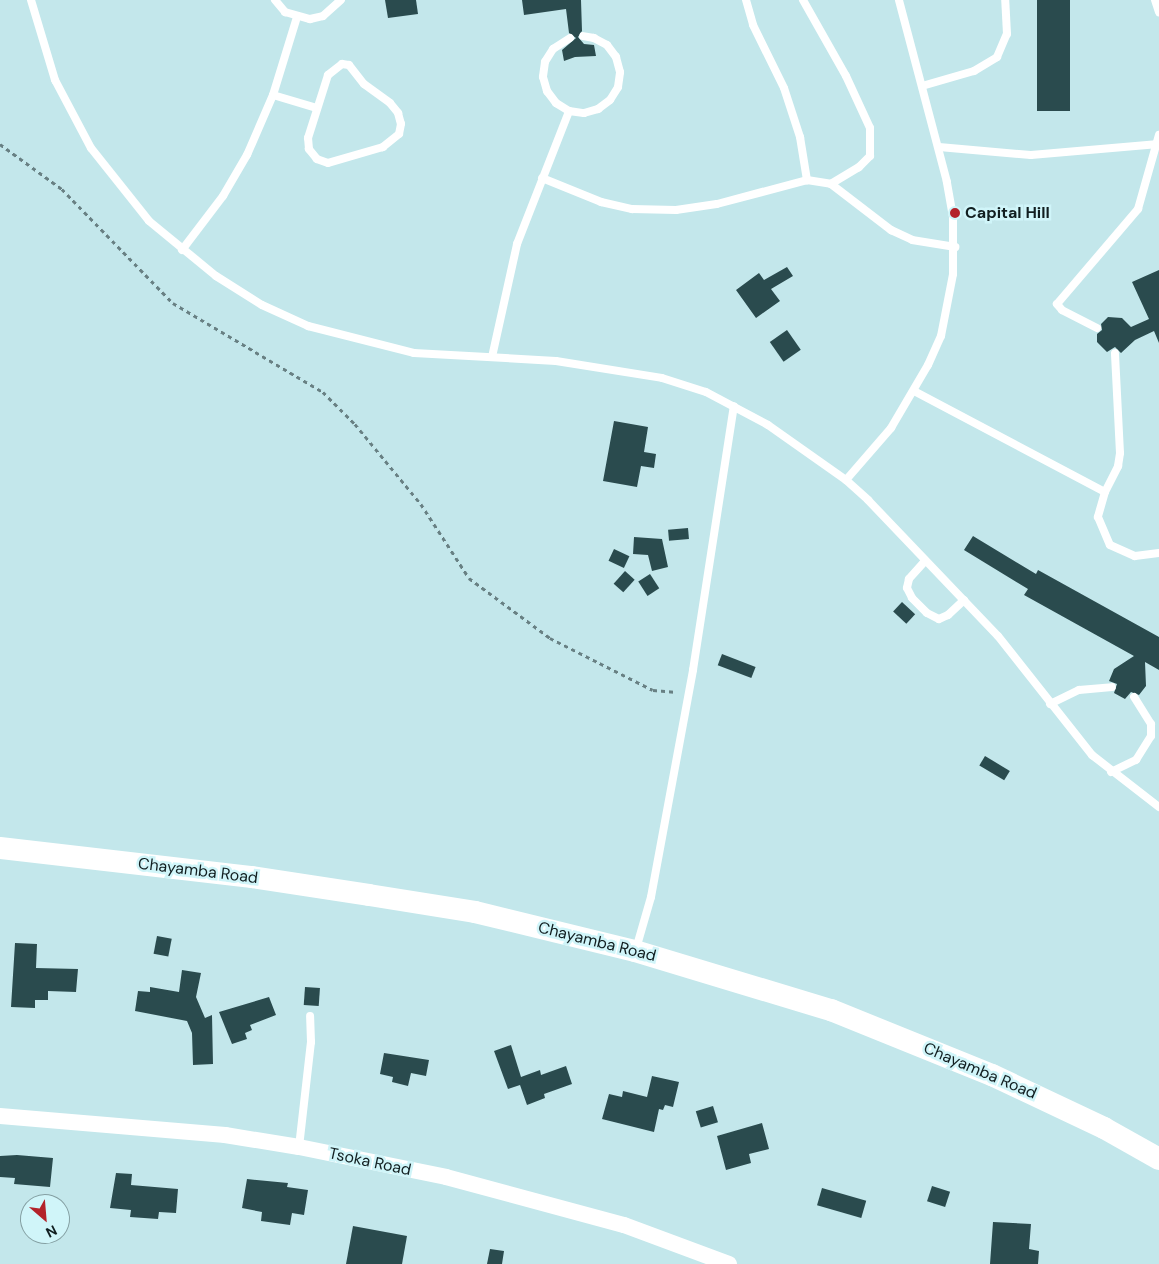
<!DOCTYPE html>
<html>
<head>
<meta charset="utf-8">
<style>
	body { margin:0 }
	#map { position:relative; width:1159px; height:1264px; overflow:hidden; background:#c3e7eb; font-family:"DM Sans",sans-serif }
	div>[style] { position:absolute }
	.building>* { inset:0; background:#2a4b4e; transform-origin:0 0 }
	.path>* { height:2.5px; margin-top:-1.25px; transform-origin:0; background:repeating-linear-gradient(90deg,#688083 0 4px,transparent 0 8px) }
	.lane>* { height:8px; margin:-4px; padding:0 4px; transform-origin:4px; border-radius:4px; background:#fff }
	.street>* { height:16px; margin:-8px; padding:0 8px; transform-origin:8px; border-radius:8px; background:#fff }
	.secondary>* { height:22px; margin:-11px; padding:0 11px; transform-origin:11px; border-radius:11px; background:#fff }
	.dots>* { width:14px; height:14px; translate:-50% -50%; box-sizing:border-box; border:2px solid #d0f5f9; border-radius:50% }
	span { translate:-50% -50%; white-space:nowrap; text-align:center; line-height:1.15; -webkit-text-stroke:5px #d0f5f9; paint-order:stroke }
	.poi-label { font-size:16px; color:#111e20; font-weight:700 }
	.left { translate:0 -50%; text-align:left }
	.street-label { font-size:16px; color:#111e20 }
	.north { position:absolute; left:20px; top:1194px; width:50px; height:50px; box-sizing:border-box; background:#d0f5f9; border:1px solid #849fa2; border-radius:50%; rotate:153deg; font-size:14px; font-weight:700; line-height:20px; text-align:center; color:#111e20 }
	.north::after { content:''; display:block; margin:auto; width:18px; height:22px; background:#b3222a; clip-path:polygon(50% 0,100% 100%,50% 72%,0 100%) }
</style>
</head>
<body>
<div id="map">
	<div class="building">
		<i style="clip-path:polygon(385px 0,416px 0,418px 14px,388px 18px)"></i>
		<i style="clip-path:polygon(522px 0,581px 0,582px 31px,578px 37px,584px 44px,594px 45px,596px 56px,575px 57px,564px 61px,562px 50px,576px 38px,569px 33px,566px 9px,524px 15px)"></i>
		<i style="left:1037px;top:0;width:33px;height:111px"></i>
		<i style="clip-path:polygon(787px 267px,793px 276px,771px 289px,780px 301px,756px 318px,736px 290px,759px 273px,764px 280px)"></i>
		<i style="clip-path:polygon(1159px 270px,1159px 343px,1154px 331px,1135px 340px,1121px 353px,1115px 347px,1107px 352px,1097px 342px,1097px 334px,1102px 330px,1101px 324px,1108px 317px,1122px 318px,1131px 327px,1149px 319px,1132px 282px)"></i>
		<i style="left:787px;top:330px;width:24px;height:21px;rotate:55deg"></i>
		<i style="clip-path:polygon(614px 421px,648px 427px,644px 452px,656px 454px,654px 468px,641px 466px,637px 487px,603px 481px)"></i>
		<i style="left:688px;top:528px;width:11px;height:20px;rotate:85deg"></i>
		<i style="clip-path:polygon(973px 536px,1036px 574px,1038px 570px,1159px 637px,1159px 670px,1145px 662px,1146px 686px,1139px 695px,1131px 692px,1125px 699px,1114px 693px,1117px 684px,1109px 681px,1114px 669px,1134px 656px,1024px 595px,1028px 589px,964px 550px)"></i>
		<i style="clip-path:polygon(634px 537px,662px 539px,668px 567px,652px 571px,648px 555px,633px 554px)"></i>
		<i style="left:614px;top:549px;width:17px;height:13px;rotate:25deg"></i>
		<i style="left:625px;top:571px;width:13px;height:17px;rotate:42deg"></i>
		<i style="left:650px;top:574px;width:17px;height:14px;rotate:57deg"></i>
		<i style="left:902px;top:602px;width:18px;height:13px;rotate:43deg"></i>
		<i style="left:722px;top:654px;width:36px;height:12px;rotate:21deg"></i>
		<i style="left:985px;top:756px;width:29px;height:11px;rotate:31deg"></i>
		<i style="left:157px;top:936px;width:15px;height:18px;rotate:11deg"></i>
		<i style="clip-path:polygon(15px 943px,37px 944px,36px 968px,78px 969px,76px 992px,48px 991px,48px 1000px,35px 1000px,35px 1008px,11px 1007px)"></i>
		<i style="clip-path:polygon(182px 970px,201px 973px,196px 997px,205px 1018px,212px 1015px,213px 1064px,193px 1065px,192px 1033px,187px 1021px,135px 1011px,138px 991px,150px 992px,150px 987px,179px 992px)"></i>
		<i style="left:305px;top:987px;width:15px;height:18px;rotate:4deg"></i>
		<i style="clip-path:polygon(269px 997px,276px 1015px,250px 1025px,252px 1030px,245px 1033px,247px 1039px,232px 1044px,219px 1012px)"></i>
		<i style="clip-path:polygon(511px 1045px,521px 1077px,540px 1070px,541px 1075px,566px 1066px,572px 1084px,544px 1094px,545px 1098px,527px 1105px,520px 1085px,508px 1089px,494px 1051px)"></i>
		<i style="clip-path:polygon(384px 1053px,429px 1060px,426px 1076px,411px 1073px,408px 1086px,392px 1082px,393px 1077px,380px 1074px)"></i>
		<i style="clip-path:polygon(652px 1076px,679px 1082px,673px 1107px,665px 1105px,663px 1110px,659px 1109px,654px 1132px,602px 1119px,609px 1094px,622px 1097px,623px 1091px,647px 1097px)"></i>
		<i style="left:713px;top:1106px;width:17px;height:18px;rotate:73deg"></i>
		<i style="clip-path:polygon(762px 1123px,769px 1149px,749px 1154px,751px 1163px,726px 1170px,717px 1136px)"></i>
		<i style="clip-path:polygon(17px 1155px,53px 1158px,50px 1187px,14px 1184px,15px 1178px,0 1177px,0 1156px)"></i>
		<i style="clip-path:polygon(116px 1173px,132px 1174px,131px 1185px,178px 1189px,176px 1213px,159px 1212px,158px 1219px,130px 1217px,131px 1210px,110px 1208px)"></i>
		<i style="clip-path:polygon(247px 1179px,288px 1183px,287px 1187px,308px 1190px,304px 1215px,292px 1213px,290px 1225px,261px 1221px,262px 1212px,242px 1208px)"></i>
		<i style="left:932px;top:1186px;width:19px;height:16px;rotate:18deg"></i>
		<i style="left:822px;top:1188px;width:46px;height:18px;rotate:16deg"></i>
		<i style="clip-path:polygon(993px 1222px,1031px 1224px,1029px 1249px,1039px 1251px,1038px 1264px,990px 1264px)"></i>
		<i style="clip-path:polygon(353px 1226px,407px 1236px,402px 1264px,346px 1264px)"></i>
		<i style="clip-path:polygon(490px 1249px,504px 1251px,502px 1264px,487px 1264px)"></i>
	</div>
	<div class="path">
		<i style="left:0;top:144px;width:77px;rotate:36deg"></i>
		<i style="left:62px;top:189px;width:159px;rotate:45.8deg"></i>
		<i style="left:173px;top:303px;width:174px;rotate:30.7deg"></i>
		<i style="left:323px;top:392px;width:45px;rotate:45deg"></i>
		<i style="left:355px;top:424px;width:104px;rotate:50.5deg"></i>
		<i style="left:421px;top:504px;width:88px;rotate:57deg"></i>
		<i style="left:469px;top:578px;width:101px;rotate:36.5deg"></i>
		<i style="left:550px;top:638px;width:115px;rotate:26.8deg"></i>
		<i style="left:653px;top:690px;width:24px;rotate:5deg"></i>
	</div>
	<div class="lane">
		<i style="left:31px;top:0;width:84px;rotate:73.3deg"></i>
		<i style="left:55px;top:80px;width:77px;rotate:62.1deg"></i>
		<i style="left:91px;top:148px;width:93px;rotate:51.5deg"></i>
		<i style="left:149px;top:221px;width:87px;rotate:39.4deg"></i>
		<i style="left:216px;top:276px;width:54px;rotate:32.2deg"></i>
		<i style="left:262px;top:305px;width:51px;rotate:24.5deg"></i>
		<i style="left:308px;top:326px;width:109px;rotate:14.3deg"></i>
		<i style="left:414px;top:353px;width:142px;rotate:3.2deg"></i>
		<i style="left:556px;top:361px;width:107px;rotate:9.1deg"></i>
		<i style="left:662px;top:378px;width:46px;rotate:17.7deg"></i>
		<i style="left:706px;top:392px;width:70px;rotate:28deg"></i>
		<i style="left:768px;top:425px;width:95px;rotate:35.2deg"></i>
		<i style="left:846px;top:480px;width:30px;rotate:42deg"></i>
		<i style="left:868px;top:500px;width:188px;rotate:46.3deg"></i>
		<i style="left:998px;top:636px;width:152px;rotate:51.7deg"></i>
		<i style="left:1092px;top:755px;width:85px;rotate:37.8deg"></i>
		<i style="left:275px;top:0;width:16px;rotate:50deg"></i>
		<i style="left:285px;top:12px;width:26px;rotate:16deg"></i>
		<i style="left:310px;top:19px;width:13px;rotate:-13deg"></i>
		<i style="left:323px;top:16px;width:24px;rotate:-42deg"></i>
		<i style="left:746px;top:0;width:26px;rotate:74deg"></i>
		<i style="left:753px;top:25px;width:70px;rotate:63.8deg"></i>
		<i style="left:784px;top:88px;width:52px;rotate:71.9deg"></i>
		<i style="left:800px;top:137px;width:44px;rotate:80.8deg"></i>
		<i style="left:803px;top:0;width:87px;rotate:60.5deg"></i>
		<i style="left:846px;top:76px;width:57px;rotate:65.2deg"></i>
		<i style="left:870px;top:128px;width:28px;rotate:90deg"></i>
		<i style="left:870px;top:156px;width:16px;rotate:135deg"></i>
		<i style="left:859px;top:167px;width:33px;rotate:149deg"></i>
		<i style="left:1155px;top:0;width:13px;rotate:72deg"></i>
		<i style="left:570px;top:38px;width:20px;rotate:147deg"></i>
		<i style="left:553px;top:49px;width:15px;rotate:122deg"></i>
		<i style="left:545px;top:62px;width:15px;rotate:98deg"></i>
		<i style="left:543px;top:77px;width:15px;rotate:74deg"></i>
		<i style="left:547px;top:91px;width:15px;rotate:53deg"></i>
		<i style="left:556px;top:103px;width:15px;rotate:32deg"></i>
		<i style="left:569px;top:111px;width:15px;rotate:8deg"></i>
		<i style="left:584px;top:113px;width:15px;rotate:-16deg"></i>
		<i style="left:598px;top:109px;width:15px;rotate:-37deg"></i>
		<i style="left:610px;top:100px;width:15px;rotate:-58deg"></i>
		<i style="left:618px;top:87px;width:15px;rotate:-82deg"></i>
		<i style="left:620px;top:72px;width:16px;rotate:-105deg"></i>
		<i style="left:616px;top:57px;width:15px;rotate:-127deg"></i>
		<i style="left:607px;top:45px;width:15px;rotate:-152deg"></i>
		<i style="left:594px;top:38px;width:11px;rotate:-170deg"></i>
		<i style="left:342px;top:64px;width:7px;rotate:8deg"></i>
		<i style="left:349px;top:65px;width:24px;rotate:52deg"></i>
		<i style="left:364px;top:84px;width:32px;rotate:36deg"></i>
		<i style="left:390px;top:103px;width:13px;rotate:51deg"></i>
		<i style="left:398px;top:113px;width:11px;rotate:75deg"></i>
		<i style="left:401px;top:124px;width:10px;rotate:101deg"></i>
		<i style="left:399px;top:134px;width:21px;rotate:141deg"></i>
		<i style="left:383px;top:147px;width:57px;rotate:163.8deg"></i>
		<i style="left:328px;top:163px;width:12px;rotate:-160deg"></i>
		<i style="left:317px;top:159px;width:13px;rotate:-129deg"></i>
		<i style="left:309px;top:149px;width:11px;rotate:-95deg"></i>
		<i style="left:308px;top:138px;width:66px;rotate:-72.4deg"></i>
		<i style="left:328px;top:75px;width:18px;rotate:-38deg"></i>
		<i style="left:922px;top:86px;width:54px;rotate:-16.1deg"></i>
		<i style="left:974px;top:71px;width:27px;rotate:-31deg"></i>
		<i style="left:997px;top:57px;width:25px;rotate:-67deg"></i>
		<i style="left:1007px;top:34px;width:34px;rotate:-93deg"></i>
		<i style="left:273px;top:95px;width:46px;rotate:16.5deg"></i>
		<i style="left:939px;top:147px;width:92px;rotate:5deg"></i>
		<i style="left:1031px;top:155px;width:128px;rotate:-4.9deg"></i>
		<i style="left:542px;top:178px;width:64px;rotate:22.1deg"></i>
		<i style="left:601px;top:202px;width:32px;rotate:13deg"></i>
		<i style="left:632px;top:209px;width:44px;rotate:1.3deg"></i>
		<i style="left:676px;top:210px;width:41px;rotate:-8.3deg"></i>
		<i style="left:717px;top:204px;width:93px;rotate:-14.9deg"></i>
		<i style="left:807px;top:180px;width:24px;rotate:9deg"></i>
		<i style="left:831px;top:184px;width:76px;rotate:37.5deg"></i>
		<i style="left:891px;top:230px;width:23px;rotate:25deg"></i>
		<i style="left:912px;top:240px;width:44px;rotate:9.2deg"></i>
		<i style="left:182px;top:250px;width:68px;rotate:-52.8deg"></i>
		<i style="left:223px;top:196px;width:48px;rotate:-59.7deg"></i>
		<i style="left:247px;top:155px;width:65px;rotate:-66.6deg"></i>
		<i style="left:273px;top:95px;width:82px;rotate:-72.9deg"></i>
		<i style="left:1097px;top:328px;width:39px;rotate:-153deg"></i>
		<i style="left:1062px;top:310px;width:8px;rotate:-130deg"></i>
		<i style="left:1057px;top:304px;width:125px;rotate:-49.5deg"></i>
		<i style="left:1138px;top:209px;width:77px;rotate:-74.2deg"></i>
		<i style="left:492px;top:357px;width:116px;rotate:-77.5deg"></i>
		<i style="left:517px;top:244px;width:143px;rotate:-68.6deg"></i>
		<i style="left:914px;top:391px;width:216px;rotate:27.9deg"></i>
		<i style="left:1105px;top:492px;width:26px;rotate:106deg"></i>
		<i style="left:1098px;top:517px;width:30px;rotate:67deg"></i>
		<i style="left:1110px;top:545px;width:27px;rotate:24deg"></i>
		<i style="left:1135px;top:556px;width:24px;rotate:-7deg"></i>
		<i style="left:846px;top:480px;width:69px;rotate:-49.1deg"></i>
		<i style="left:891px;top:428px;width:73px;rotate:-59.6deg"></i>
		<i style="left:928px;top:365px;width:32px;rotate:-66deg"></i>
		<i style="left:941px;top:336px;width:63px;rotate:-79deg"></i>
		<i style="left:953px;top:274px;width:57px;rotate:-90deg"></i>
		<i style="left:953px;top:217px;width:36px;rotate:-100deg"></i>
		<i style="left:947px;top:182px;width:188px;rotate:-104.8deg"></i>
		<i style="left:1105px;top:492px;width:29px;rotate:-63deg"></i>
		<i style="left:1118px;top:466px;width:13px;rotate:-81deg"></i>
		<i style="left:1120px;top:453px;width:100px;rotate:-92.9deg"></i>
		<i style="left:925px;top:561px;width:24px;rotate:132deg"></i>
		<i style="left:909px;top:579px;width:9px;rotate:103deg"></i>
		<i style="left:907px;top:588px;width:11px;rotate:63deg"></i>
		<i style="left:912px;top:598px;width:21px;rotate:45deg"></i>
		<i style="left:927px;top:613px;width:13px;rotate:27deg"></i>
		<i style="left:939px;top:619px;width:10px;rotate:-24deg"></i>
		<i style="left:948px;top:615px;width:22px;rotate:-43deg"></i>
		<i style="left:1050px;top:704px;width:32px;rotate:-26deg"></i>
		<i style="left:1079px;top:690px;width:33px;rotate:-5deg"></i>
		<i style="left:1111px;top:772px;width:28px;rotate:-26deg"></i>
		<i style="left:1136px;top:760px;width:28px;rotate:-58deg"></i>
		<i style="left:1151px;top:736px;width:12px;rotate:-90deg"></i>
		<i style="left:1151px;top:724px;width:32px;rotate:-122deg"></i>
		<i style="left:636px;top:949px;width:54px;rotate:-73.9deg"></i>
		<i style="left:651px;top:897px;width:231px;rotate:-79.5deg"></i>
		<i style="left:693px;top:670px;width:267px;rotate:-81.2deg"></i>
		<i style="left:299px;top:1147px;width:106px;rotate:-83.5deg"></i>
		<i style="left:311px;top:1042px;width:26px;rotate:-92deg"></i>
	</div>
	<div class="street">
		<i style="left:0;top:1116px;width:226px;rotate:4.8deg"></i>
		<i style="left:225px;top:1135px;width:75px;rotate:9.2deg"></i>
		<i style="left:299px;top:1147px;width:150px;rotate:11.5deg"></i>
		<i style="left:446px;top:1177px;width:184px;rotate:15.1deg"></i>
		<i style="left:624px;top:1225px;width:112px;rotate:20.4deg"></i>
	</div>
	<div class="secondary">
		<i style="left:0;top:848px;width:254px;rotate:6.6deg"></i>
		<i style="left:252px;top:877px;width:118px;rotate:8.7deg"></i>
		<i style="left:369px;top:895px;width:107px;rotate:9.1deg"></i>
		<i style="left:475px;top:912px;width:165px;rotate:13.7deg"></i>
		<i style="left:635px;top:951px;width:205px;rotate:16.8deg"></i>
		<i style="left:831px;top:1010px;width:174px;rotate:22deg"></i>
		<i style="left:992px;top:1075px;width:124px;rotate:25.3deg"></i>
		<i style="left:1104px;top:1128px;width:63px;rotate:29.4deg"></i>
	</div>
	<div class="dots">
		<i style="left:955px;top:213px;background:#b3222a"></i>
	</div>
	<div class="poi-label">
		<span class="left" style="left:965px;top:213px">Capital Hill</span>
	</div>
	<div class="street-label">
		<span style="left:198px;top:871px;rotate:7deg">Chayamba Road</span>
		<span style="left:597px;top:942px;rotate:14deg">Chayamba Road</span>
		<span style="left:980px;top:1071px;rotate:23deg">Chayamba Road</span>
		<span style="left:370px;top:1162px;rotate:12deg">Tsoka Road</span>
	</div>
	<div class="north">N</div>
</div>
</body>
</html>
